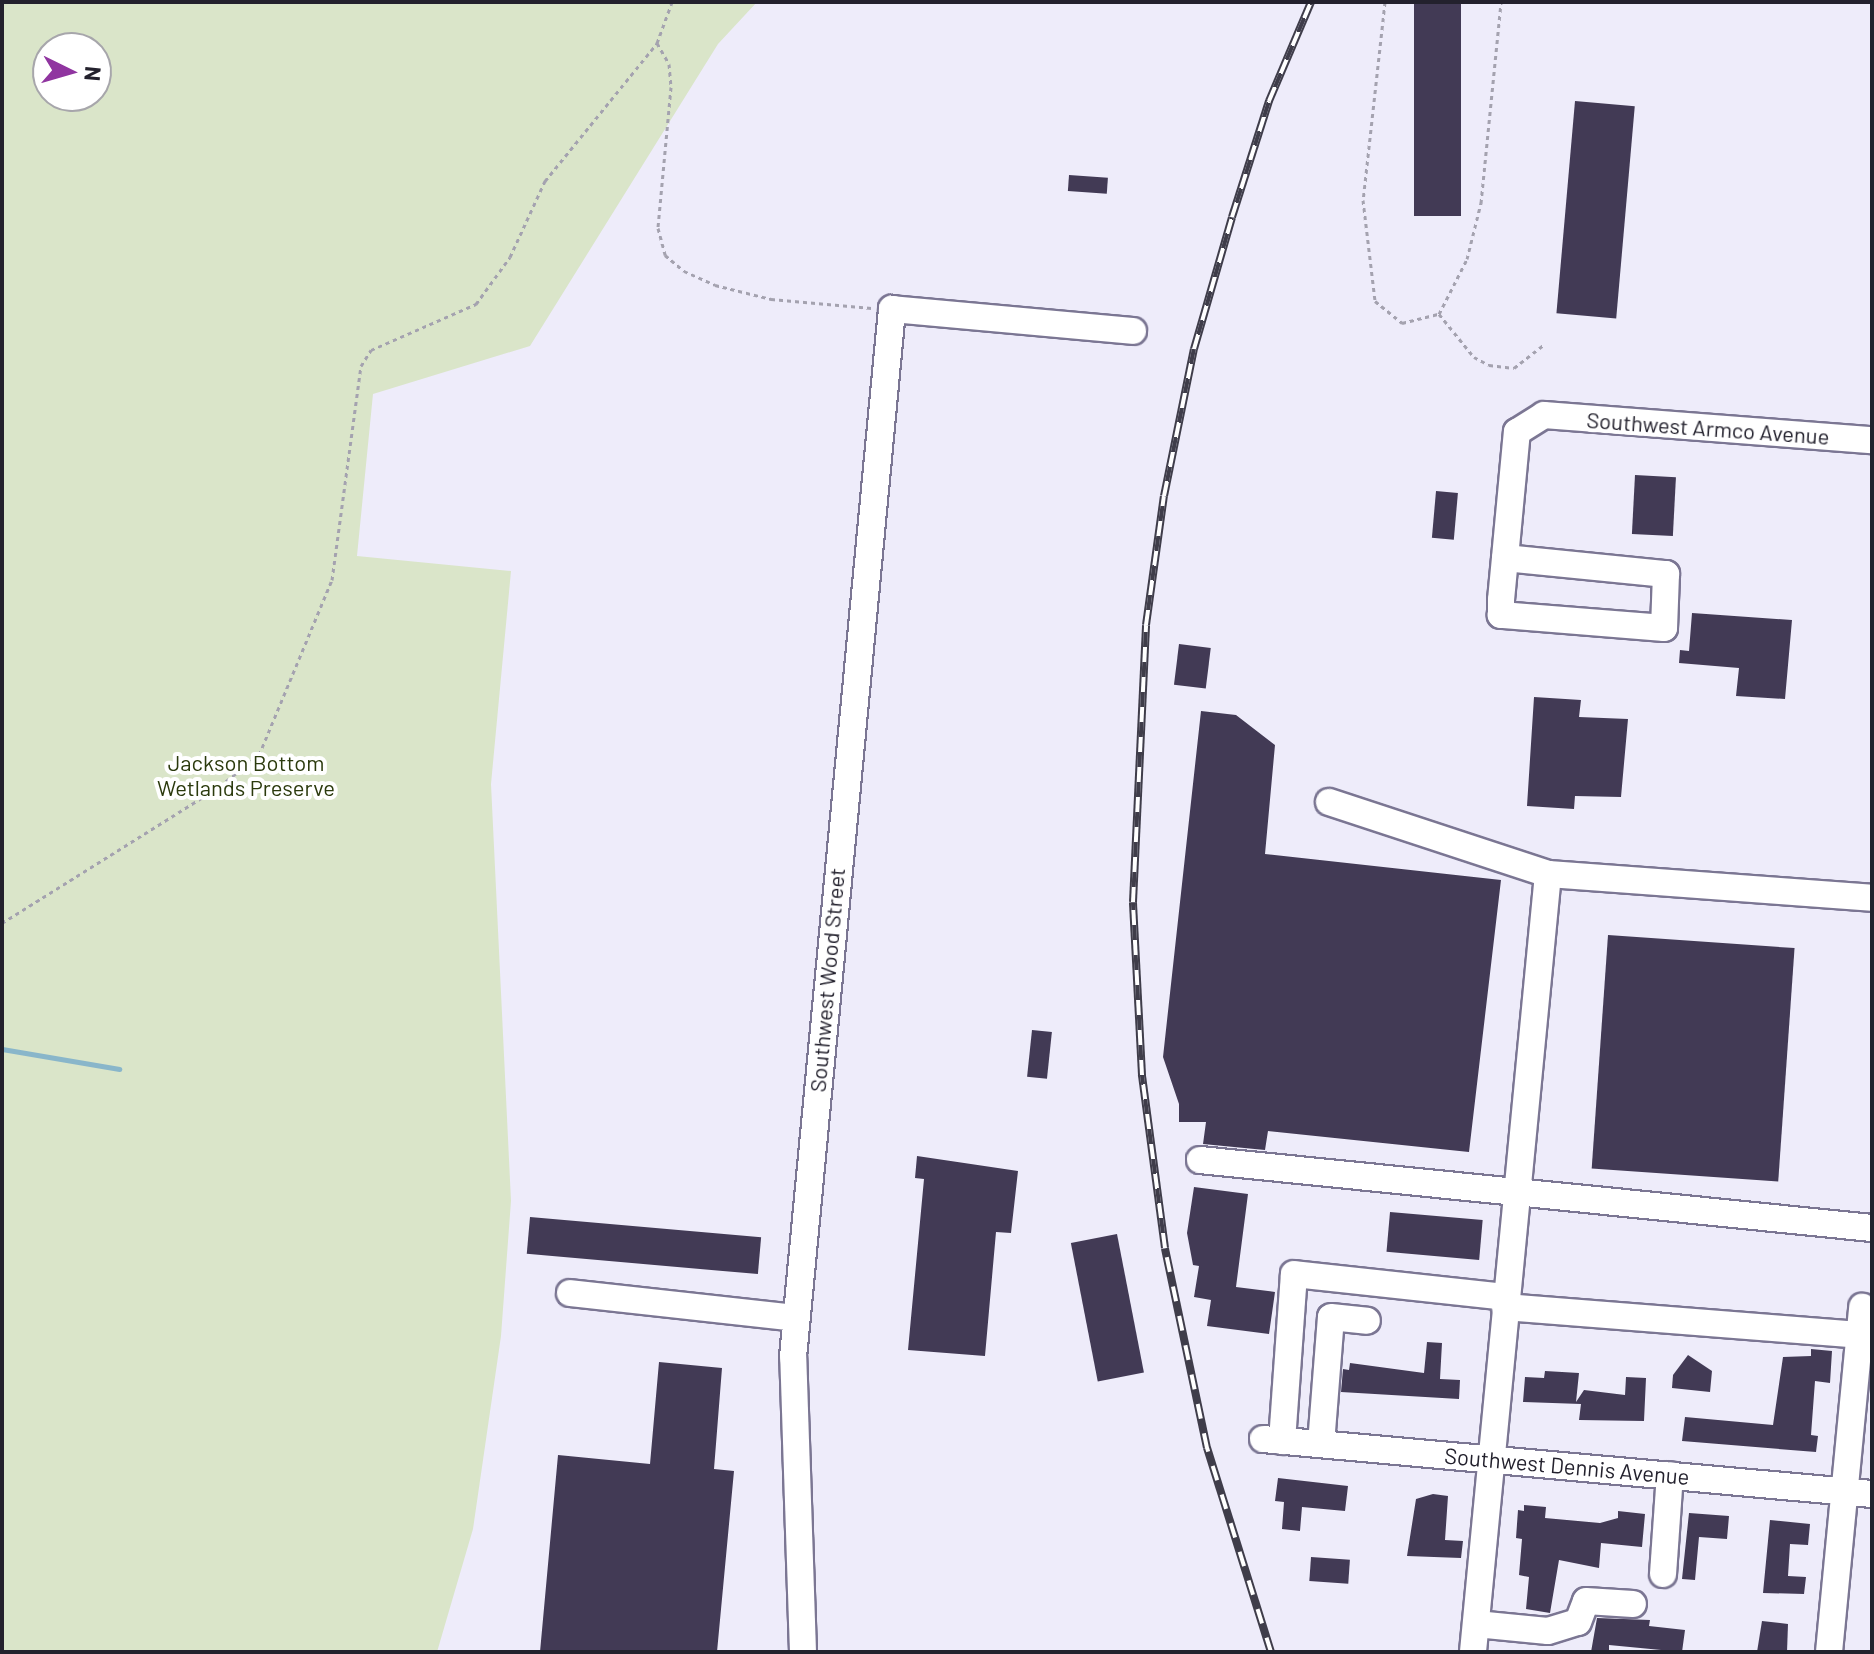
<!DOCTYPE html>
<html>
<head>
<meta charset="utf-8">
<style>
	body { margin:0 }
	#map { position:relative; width:1874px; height:1654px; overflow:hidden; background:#eeecfa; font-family:Barlow,sans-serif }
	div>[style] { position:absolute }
	.green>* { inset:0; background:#dae5c9 }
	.stream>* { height:5px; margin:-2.5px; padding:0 2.5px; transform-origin:2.5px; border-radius:2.5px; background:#89b6ca }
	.building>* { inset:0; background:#423a55; transform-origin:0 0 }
	.path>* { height:3px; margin-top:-1.5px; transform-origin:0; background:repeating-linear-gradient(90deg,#a4a2af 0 4px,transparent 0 8px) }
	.roads { filter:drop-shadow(2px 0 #7b7693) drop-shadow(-2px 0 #7b7693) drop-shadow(0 2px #7b7693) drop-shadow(0 -2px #7b7693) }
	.minor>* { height:26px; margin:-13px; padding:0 13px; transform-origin:13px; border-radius:13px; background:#fff }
	.rail>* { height:8px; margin-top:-4px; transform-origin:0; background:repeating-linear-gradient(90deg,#fff 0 15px,#3f3d4a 0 30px); box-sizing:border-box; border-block:2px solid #3f3d4a }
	span { translate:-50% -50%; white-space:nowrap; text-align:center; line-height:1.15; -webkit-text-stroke:8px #fff; paint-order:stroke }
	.street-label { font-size:22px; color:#23212d }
	.park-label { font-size:22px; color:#2b3a0d }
	.frame { position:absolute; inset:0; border:4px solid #23212d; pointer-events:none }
	.north { position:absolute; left:32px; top:32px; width:80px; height:80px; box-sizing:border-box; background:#fff; border:2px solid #a7a6ab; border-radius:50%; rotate:95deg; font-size:22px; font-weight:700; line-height:32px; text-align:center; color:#23212d }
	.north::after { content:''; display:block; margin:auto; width:28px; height:36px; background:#9035a0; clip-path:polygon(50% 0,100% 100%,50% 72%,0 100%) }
</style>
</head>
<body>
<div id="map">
	<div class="green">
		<i style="clip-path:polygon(evenodd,2px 2px,757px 2px,718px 44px,530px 346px,373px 394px,357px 556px,511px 571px,491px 784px,511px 1201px,501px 1336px,473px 1529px,437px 1652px,2px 1652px,2px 2px,48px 48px,96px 48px,96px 96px,48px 96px,48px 48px)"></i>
	</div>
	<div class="stream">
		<i style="left:2px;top:1049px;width:119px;rotate:9.7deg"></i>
	</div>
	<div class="building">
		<i style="left:1414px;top:2px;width:47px;height:214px"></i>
		<i style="left:1575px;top:101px;width:60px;height:213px;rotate:5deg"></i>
		<i style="left:1069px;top:175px;width:39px;height:16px;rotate:4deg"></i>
		<i style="left:1635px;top:475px;width:41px;height:59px;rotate:3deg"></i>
		<i style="left:1436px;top:491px;width:22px;height:47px;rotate:5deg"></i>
		<i style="clip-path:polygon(1692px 613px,1792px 620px,1785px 699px,1736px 696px,1739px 668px,1679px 663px,1680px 650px,1689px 651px)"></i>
		<i style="left:1179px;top:644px;width:32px;height:41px;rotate:7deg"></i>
		<i style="clip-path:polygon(1534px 697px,1581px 700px,1579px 717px,1628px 719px,1621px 797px,1575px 796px,1574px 809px,1527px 806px)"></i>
		<i style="clip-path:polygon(1201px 711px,1236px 715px,1275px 745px,1265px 854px,1501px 880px,1469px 1152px,1268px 1131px,1265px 1150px,1203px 1144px,1206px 1122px,1179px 1122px,1179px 1104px,1163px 1057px)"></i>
		<i style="left:1608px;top:935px;width:187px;height:234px;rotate:4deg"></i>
		<i style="left:1032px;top:1030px;width:20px;height:47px;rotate:6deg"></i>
		<i style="clip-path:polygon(917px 1156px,1018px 1171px,1011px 1233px,996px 1232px,985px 1356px,908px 1350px,924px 1179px,915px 1178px)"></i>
		<i style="clip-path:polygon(1194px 1187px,1248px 1194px,1236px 1287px,1275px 1292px,1269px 1334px,1207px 1326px,1211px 1300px,1194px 1297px,1199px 1266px,1193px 1265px,1187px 1233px)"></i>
		<i style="left:1390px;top:1212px;width:93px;height:40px;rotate:5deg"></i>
		<i style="left:530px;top:1217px;width:232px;height:37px;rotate:5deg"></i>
		<i style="left:1117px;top:1234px;width:141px;height:47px;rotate:79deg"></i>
		<i style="clip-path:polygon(1427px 1342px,1442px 1343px,1440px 1379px,1460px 1380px,1459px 1399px,1341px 1392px,1343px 1369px,1349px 1370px,1350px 1363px,1424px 1373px)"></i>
		<i style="clip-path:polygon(1811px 1349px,1832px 1351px,1830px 1383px,1815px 1381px,1811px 1435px,1818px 1436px,1816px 1452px,1682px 1441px,1685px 1417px,1773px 1425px,1783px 1357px,1811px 1356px)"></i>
		<i style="clip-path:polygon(1688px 1355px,1712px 1371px,1710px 1392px,1672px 1388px,1673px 1375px)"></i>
		<i style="clip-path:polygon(659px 1362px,722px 1368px,714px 1469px,734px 1471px,717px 1652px,540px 1652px,558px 1455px,650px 1464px)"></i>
		<i style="clip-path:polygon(1545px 1371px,1579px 1373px,1576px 1402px,1584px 1390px,1625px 1395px,1626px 1377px,1646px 1378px,1644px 1421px,1579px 1420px,1581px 1404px,1523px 1402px,1525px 1377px,1544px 1378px)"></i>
		<i style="clip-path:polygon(1278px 1478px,1348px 1486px,1345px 1511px,1302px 1507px,1300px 1531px,1282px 1529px,1284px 1502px,1275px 1501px)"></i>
		<i style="clip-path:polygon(1433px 1494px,1448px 1496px,1445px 1540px,1463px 1541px,1461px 1558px,1407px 1556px,1416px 1499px)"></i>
		<i style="clip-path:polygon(1524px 1505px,1546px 1507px,1545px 1518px,1600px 1523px,1618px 1518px,1618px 1511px,1645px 1514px,1642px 1547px,1601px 1543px,1599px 1568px,1559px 1560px,1550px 1613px,1526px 1609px,1529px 1577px,1519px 1575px,1522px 1539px,1516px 1538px,1518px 1510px,1524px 1511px)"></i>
		<i style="clip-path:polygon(1689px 1513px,1729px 1516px,1727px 1539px,1699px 1537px,1695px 1580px,1682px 1579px)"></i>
		<i style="clip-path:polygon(1770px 1520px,1810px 1524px,1808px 1545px,1790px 1544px,1788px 1576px,1806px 1577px,1804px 1594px,1763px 1593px)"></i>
		<i style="left:1311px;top:1557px;width:39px;height:24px;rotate:4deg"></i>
		<i style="clip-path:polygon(1597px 1618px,1650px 1620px,1649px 1626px,1685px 1630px,1682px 1652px,1609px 1645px,1609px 1652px,1591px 1652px)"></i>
		<i style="clip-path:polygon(1762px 1621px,1788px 1624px,1787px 1652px,1757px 1652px)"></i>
	</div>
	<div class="path">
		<i style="left:1385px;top:2px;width:199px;rotate:96.3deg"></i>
		<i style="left:1363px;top:200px;width:102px;rotate:83.2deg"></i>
		<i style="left:1375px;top:301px;width:35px;rotate:39deg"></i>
		<i style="left:1402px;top:323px;width:38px;rotate:-14deg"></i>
		<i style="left:1439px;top:314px;width:62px;rotate:-63deg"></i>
		<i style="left:1467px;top:259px;width:58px;rotate:-76deg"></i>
		<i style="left:1481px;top:203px;width:202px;rotate:-84.3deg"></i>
		<i style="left:657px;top:43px;width:24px;rotate:60deg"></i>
		<i style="left:669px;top:64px;width:23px;rotate:85deg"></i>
		<i style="left:671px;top:87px;width:142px;rotate:95.3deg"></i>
		<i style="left:658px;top:228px;width:28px;rotate:75deg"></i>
		<i style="left:665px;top:255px;width:25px;rotate:40deg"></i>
		<i style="left:684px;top:271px;width:34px;rotate:24deg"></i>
		<i style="left:715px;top:285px;width:58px;rotate:14deg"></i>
		<i style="left:771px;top:299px;width:101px;rotate:5.1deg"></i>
		<i style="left:1439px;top:314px;width:55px;rotate:50.9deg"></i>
		<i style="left:1474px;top:357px;width:17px;rotate:28deg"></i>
		<i style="left:1489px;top:365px;width:25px;rotate:7deg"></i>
		<i style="left:1514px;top:368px;width:39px;rotate:-38deg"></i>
		<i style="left:2px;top:923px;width:257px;rotate:-32.1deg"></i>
		<i style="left:220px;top:786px;width:50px;rotate:-38.5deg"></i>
		<i style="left:259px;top:755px;width:190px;rotate:-67.4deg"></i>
		<i style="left:332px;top:580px;width:216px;rotate:-82.3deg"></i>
		<i style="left:361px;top:366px;width:19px;rotate:-58deg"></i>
		<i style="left:371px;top:350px;width:115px;rotate:-23.7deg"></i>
		<i style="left:476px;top:304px;width:58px;rotate:-54.1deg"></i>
		<i style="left:510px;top:257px;width:84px;rotate:-65.3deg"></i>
		<i style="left:545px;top:181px;width:178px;rotate:-50.9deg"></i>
		<i style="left:657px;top:43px;width:44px;rotate:-69.9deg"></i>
	</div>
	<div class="roads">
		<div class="minor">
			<i style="left:1505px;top:558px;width:162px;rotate:5.7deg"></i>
			<i style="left:1666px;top:574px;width:54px;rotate:92.1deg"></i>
			<i style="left:1664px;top:628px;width:164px;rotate:-175.4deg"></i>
			<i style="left:1501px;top:615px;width:15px;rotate:-90deg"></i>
			<i style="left:1501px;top:600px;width:169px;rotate:-84.6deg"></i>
			<i style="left:1517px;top:432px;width:32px;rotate:-32deg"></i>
			<i style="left:1544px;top:415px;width:329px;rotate:4.4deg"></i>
			<i style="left:1329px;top:802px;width:231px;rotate:18.2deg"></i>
			<i style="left:1548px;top:874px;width:782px;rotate:95.51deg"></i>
			<i style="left:1548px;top:874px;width:325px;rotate:4.2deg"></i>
			<i style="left:1200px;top:1160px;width:675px;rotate:5.78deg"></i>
			<i style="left:570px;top:1293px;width:227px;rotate:6.3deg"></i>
			<i style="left:1505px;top:1307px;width:355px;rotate:4.5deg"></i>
			<i style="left:1263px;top:1439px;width:611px;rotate:5.16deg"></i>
			<i style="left:1282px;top:1441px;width:167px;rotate:-85.9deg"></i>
			<i style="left:1294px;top:1274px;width:213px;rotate:6.2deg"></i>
			<i style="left:1321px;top:1444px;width:127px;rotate:-85.5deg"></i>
			<i style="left:1331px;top:1317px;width:36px;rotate:6deg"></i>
			<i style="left:1663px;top:1574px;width:99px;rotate:-86deg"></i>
			<i style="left:1476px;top:1624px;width:72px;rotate:5.6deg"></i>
			<i style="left:1548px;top:1631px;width:31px;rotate:-17deg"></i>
			<i style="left:1578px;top:1622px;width:22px;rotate:-69deg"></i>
			<i style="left:1586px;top:1601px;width:47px;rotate:3.7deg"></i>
			<i style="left:803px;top:1652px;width:295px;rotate:-91.9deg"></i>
			<i style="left:793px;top:1357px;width:1053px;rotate:-84.6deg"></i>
			<i style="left:892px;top:309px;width:242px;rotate:5.2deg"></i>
			<i style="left:1829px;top:1652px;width:347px;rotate:-84.5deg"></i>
		</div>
	</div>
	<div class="rail">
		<i style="left:1271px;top:1652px;width:214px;rotate:-107.4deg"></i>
		<i style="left:1207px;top:1448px;width:204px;rotate:-101.9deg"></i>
		<i style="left:1165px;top:1248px;width:175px;rotate:-97.6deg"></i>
		<i style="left:1142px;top:1075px;width:173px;rotate:-93deg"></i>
		<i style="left:1133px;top:902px;width:277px;rotate:-87.3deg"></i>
		<i style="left:1146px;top:625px;width:130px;rotate:-82.1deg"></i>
		<i style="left:1164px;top:496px;width:150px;rotate:-78.5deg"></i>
		<i style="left:1194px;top:349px;width:137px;rotate:-73.9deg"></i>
		<i style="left:1232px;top:217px;width:122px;rotate:-72.3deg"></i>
		<i style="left:1269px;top:101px;width:108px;rotate:-67deg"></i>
	</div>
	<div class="street-label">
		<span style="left:1708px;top:428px;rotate:4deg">Southwest Armco Avenue</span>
		<span style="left:827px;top:980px;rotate:-85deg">Southwest Wood Street</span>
		<span style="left:1567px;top:1466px;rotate:5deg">Southwest Dennis Avenue</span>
	</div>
	<div class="park-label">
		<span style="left:246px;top:775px">Jackson Bottom<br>Wetlands Preserve</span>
	</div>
	<div class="frame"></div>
	<div class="north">N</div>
</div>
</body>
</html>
